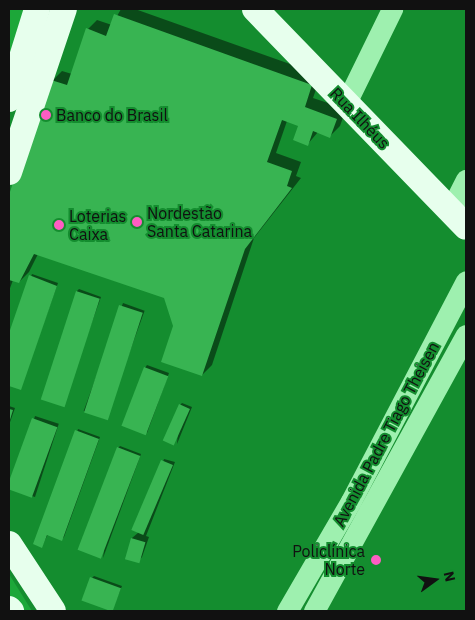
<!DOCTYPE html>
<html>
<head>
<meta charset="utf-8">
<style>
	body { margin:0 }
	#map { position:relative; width:475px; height:620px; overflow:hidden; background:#148d2f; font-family:"IBM Plex Sans",sans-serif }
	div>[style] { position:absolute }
	.green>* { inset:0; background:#1ca739 }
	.shadow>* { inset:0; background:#0007; transform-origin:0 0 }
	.building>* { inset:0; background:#38b452; transform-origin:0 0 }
	.minor>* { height:21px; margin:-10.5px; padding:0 10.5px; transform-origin:10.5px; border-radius:10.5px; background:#9ef0af }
	.major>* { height:26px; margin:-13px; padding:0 13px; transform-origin:13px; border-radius:13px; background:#e7ffed }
	.dots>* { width:14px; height:14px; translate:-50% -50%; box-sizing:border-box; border:2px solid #148d2f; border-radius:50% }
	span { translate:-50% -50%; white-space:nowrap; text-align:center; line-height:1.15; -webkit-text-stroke:4px #148d2f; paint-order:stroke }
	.poi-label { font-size:16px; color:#111 }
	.left { translate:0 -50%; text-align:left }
	.right { translate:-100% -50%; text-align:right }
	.street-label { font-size:16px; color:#111 }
	.frame { position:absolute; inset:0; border:10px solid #111; pointer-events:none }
	.north { position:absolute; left:410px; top:555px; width:50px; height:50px; -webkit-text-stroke:4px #148d2f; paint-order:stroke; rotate:76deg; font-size:14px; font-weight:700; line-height:20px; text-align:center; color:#111 }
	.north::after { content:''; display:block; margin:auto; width:18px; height:22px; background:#111; clip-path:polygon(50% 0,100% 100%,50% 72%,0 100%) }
</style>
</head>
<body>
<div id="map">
	<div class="green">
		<i style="clip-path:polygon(9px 9px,24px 9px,9px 57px)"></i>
		<i style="clip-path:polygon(9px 574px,32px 611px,17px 611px,9px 603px)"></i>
	</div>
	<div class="shadow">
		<i style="clip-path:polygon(121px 9px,135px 9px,321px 75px,313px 98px,346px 109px,340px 126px,330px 136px,318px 132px,307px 145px,299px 125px,287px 121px,276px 153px,301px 162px,296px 176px,301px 178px,254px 238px,212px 365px,202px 375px,174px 326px,165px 297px,38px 254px,29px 272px,19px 282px,13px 280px,9px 291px,9px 201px,53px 80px,62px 71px,72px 74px,88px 29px,97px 20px,112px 25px)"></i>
		<i style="clip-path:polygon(32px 274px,58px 283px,20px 389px,9px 385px,9px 337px)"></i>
		<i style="clip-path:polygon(79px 289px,101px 297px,62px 405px,77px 291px)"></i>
		<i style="left:123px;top:303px;width:23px;height:115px;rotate:20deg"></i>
		<i style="clip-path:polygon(147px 365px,169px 373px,147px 433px,145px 368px)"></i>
		<i style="clip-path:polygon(182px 403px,192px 407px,177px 444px,180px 405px)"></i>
		<i style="clip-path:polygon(9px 406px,15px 408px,9px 425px)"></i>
		<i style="left:35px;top:416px;width:25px;height:77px;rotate:18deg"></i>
		<i style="clip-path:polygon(78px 429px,100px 437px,64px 537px,62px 539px,48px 534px,42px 546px)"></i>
		<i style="clip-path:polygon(120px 446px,141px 454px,103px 558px,118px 448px)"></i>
		<i style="clip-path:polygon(164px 459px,175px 462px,146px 536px,149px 537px,142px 557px,137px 562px,126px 558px,132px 538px,139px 532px)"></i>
		<i style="clip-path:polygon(94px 576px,122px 586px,112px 610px,92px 578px)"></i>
	</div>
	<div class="building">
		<i style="clip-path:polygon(114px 14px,312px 85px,305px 107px,337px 119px,330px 138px,313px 131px,308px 146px,293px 140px,298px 126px,282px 120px,267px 162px,292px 171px,287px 186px,292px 188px,245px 249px,202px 376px,161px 362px,173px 326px,164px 298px,34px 254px,19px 283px,9px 280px,9px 195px,23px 152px,51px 80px,67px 85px,86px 28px,106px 36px)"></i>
		<i style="clip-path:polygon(29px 275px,57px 286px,21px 390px,9px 386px,9px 333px)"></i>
		<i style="left:76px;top:291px;width:25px;height:114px;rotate:18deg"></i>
		<i style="left:119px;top:305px;width:25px;height:113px;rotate:18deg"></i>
		<i style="left:144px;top:367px;width:26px;height:63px;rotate:21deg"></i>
		<i style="left:179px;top:404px;width:12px;height:40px;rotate:24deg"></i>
		<i style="clip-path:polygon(9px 409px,13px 410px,9px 423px)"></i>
		<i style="left:32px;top:418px;width:27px;height:75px;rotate:20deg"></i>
		<i style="clip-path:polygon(75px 430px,99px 439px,62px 541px,47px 535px,42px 548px,33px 544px)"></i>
		<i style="left:117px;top:447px;width:25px;height:110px;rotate:21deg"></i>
		<i style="left:161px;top:460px;width:13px;height:76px;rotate:23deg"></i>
		<i style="left:131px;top:538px;width:15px;height:22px;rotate:16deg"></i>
		<i style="left:90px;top:577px;width:33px;height:25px;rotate:20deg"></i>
	</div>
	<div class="minor">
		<i style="left:346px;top:103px;width:105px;rotate:-63.9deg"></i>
		<i style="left:450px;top:211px;width:35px;rotate:-63deg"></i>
		<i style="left:287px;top:611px;width:127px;rotate:-59.8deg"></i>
		<i style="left:351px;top:501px;width:248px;rotate:-62.4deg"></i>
		<i style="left:314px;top:611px;width:315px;rotate:-61.2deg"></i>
	</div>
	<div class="major">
		<i style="left:255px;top:9px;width:303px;rotate:45.9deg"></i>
		<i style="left:9px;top:99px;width:94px;rotate:-72.7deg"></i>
		<i style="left:9px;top:172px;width:172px;rotate:-71.4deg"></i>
		<i style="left:9px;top:544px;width:80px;rotate:56.7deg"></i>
		<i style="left:9px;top:609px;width:3px;rotate:45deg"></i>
	</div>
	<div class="dots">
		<i style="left:46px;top:115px;background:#ff5dc3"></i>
		<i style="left:137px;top:222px;background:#ff5dc3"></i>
		<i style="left:59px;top:225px;background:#ff5dc3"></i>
		<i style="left:376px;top:560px;background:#ff5dc3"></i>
	</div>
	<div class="poi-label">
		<span class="left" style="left:56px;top:115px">Banco do Brasil</span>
		<span class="left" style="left:147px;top:222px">Nordestão<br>Santa Catarina</span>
		<span class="left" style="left:69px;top:225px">Loterias<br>Caixa</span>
		<span class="right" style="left:365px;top:560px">Policlínica<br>Norte</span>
	</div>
	<div class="street-label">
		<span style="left:360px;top:118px;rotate:46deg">Rua Ilhéus</span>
		<span style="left:386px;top:434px;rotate:-62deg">Avenida Padre Tiago Theisen</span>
	</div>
	<div class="frame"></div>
	<div class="north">N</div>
</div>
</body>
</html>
